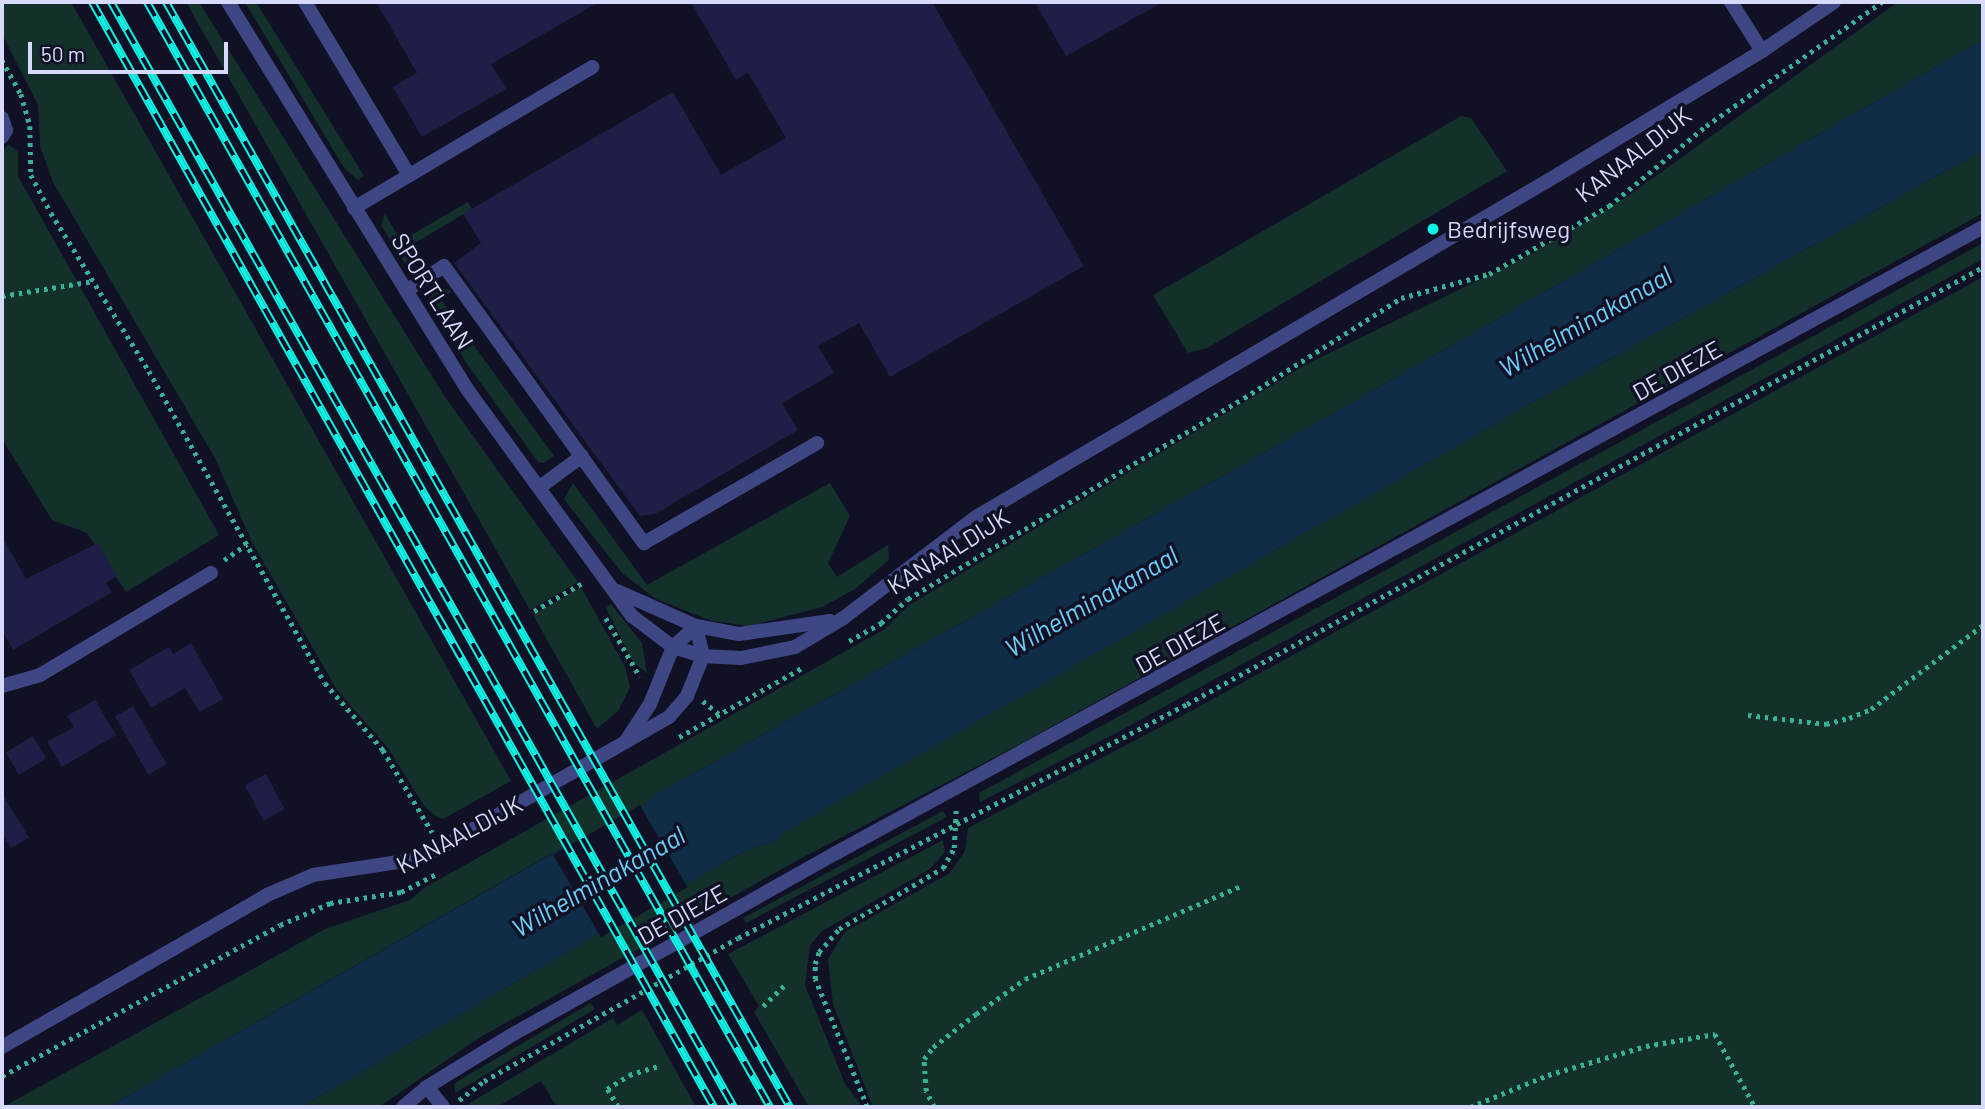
<!DOCTYPE html>
<html>
<head>
<meta charset="utf-8">
<style>
	body { margin:0 }
	#map { position:relative; width:1985px; height:1109px; overflow:hidden; background:#111126; font-family:Barlow,sans-serif }
	div>[style] { position:absolute }
	.green>* { inset:0; background:#14302a }
	.water>* { inset:0; background:#0f2d47 }
	.pier>* { inset:0; background:#111126; transform-origin:0 0 }
	.building>* { inset:0; background:#1f1e46; transform-origin:0 0 }
	.path>* { height:4.5px; margin-top:-2.25px; transform-origin:0; background:repeating-linear-gradient(90deg,#36b397 0 3.5px,transparent 0 8.5px) }
	.service>* { height:14px; margin:-7px; padding:0 7px; transform-origin:7px; border-radius:7px; background:#3e4783 }
	.minor>* { height:14px; margin:-7px; padding:0 7px; transform-origin:7px; border-radius:7px; background:#3e4783 }
	.tertiary>* { height:14px; margin:-7px; padding:0 7px; transform-origin:7px; border-radius:7px; background:#3e4783 }
	.rail>* { height:8px; margin-top:-4px; transform-origin:0; background:repeating-linear-gradient(90deg,#111126 0 16px,#0ef3e5 0 32px); box-sizing:border-box; border-block:2px solid #0ef3e5 }
	.dots>* { width:19px; height:19px; translate:-50% -50%; box-sizing:border-box; border:4px solid #111126; border-radius:50% }
	span { translate:-50% -50%; white-space:nowrap; text-align:center; line-height:1.15; -webkit-text-stroke:7px #111126; paint-order:stroke }
	.street-label { font-size:24px; color:#d8dafd }
	.poi-label { font-size:24px; color:#d8dafd }
	.left { translate:0 -50%; text-align:left }
	.water-label { font-size:26px; color:#6bcef8; font-style:italic }
	.frame { position:absolute; inset:0; border:4px solid #d8dafd; pointer-events:none }
	.scale { position:absolute; left:28px; top:42px; width:200px; height:32px; box-sizing:border-box; border:4px solid #d8dafd; border-top:0; padding-left:9px; font-size:21px; line-height:24px; white-space:nowrap; color:#d8dafd; -webkit-text-stroke:5px #111126; paint-order:stroke }
</style>
</head>
<body>
<div id="map">
	<div class="green">
		<i style="clip-path:polygon(2px 2px,71px 2px,511px 781px,443px 819px,437px 817px,425px 807px,388px 748px,337px 690px,252px 542px,215px 458px,53px 182px,40px 146px,38px 105px,2px 34px)"></i>
		<i style="clip-path:polygon(186px 2px,199px 2px,445px 397px,578px 582px,530px 610px)"></i>
		<i style="clip-path:polygon(245px 2px,256px 2px,364px 176px,358px 180px,344px 168px)"></i>
		<i style="clip-path:polygon(1898px 2px,1983px 2px,1983px 40px,1301px 432px,652px 797px,642px 808px,542px 859px,108px 1107px,3px 1107px,325px 929px,410px 900px,424px 888px,885px 629px,908px 606px,1307px 364px,1526px 257px,1628px 196px)"></i>
		<i style="clip-path:polygon(1461px 116px,1471px 118px,1507px 171px,1207px 348px,1188px 353px,1153px 295px)"></i>
		<i style="clip-path:polygon(8px 144px,18px 152px,18px 176px,219px 535px,126px 592px,87px 533px,52px 520px,2px 439px,2px 152px)"></i>
		<i style="clip-path:polygon(1983px 150px,1983px 213px,1018px 745px,798px 860px,477px 1039px,379px 1107px,301px 1107px,598px 934px,743px 852px,777px 840px,780px 834px,1533px 402px)"></i>
		<i style="clip-path:polygon(468px 202px,472px 209px,410px 246px,419px 261px,415px 267px,406px 265px,381px 225px,385px 214px,401px 241px)"></i>
		<i style="clip-path:polygon(1983px 243px,1983px 259px,1118px 732px,980px 802px,979px 793px)"></i>
		<i style="clip-path:polygon(1983px 277px,1983px 1107px,873px 1107px,833px 1004px,828px 959px,845px 932px,950px 873px,965px 851px,968px 828px,1191px 711px)"></i>
		<i style="clip-path:polygon(439px 287px,452px 291px,441px 300px,554px 456px,544px 463px,538px 462px,467px 364px,432px 306px,430px 295px)"></i>
		<i style="clip-path:polygon(573px 483px,647px 585px,830px 483px,850px 516px,828px 563px,837px 577px,888px 545px,889px 560px,855px 589px,822px 607px,750px 626px,712px 621px,656px 599px,622px 573px,564px 499px)"></i>
		<i style="clip-path:polygon(581px 587px,625px 667px,630px 687px,618px 711px,597px 729px,533px 615px)"></i>
		<i style="clip-path:polygon(611px 604px,642px 643px,647px 673px,633px 662px,606px 608px)"></i>
		<i style="clip-path:polygon(943px 811px,947px 817px,746px 923px,743px 918px)"></i>
		<i style="clip-path:polygon(943px 840px,945px 852px,930px 869px,822px 931px,810px 945px,805px 985px,845px 1084px,863px 1107px,809px 1107px,754px 1012px,759px 1006px,728px 954px)"></i>
		<i style="clip-path:polygon(591px 1003px,595px 1009px,455px 1093px,454px 1084px,463px 1078px)"></i>
		<i style="clip-path:polygon(642px 1010px,696px 1107px,557px 1107px,541px 1081px,497px 1107px,463px 1107px,613px 1018px,617px 1025px)"></i>
	</div>
	<div class="water">
		<i style="clip-path:polygon(1983px 40px,1983px 150px,1533px 402px,781px 834px,777px 840px,743px 852px,598px 934px,301px 1107px,108px 1107px,543px 859px,642px 808px,652px 797px,1301px 432px)"></i>
	</div>
	<div class="pier">
		<i style="left:640px;top:805px;width:95px;height:100px;rotate:60deg"></i>
	</div>
	<div class="building">
		<i style="clip-path:polygon(376px 2px,599px 2px,491px 64px,506px 89px,422px 137px,393px 87px,417px 73px)"></i>
		<i style="clip-path:polygon(691px 2px,932px 2px,1084px 266px,890px 377px,859px 323px,818px 346px,834px 373px,782px 403px,798px 430px,655px 514px,640px 516px,454px 263px,481px 243px,463px 214px,673px 92px,721px 175px,786px 138px,748px 73px,736px 80px)"></i>
		<i style="clip-path:polygon(1035px 2px,1163px 2px,1066px 56px)"></i>
		<i style="clip-path:polygon(2px 536px,26px 579px,98px 543px,117px 576px,106px 583px,112px 592px,13px 650px,2px 630px)"></i>
		<i style="clip-path:polygon(191px 643px,223px 699px,200px 712px,185px 688px,151px 708px,129px 670px,169px 647px,173px 654px)"></i>
		<i style="clip-path:polygon(95px 700px,116px 735px,62px 767px,47px 742px,74px 727px,67px 716px)"></i>
		<i style="left:133px;top:706px;width:67px;height:21px;rotate:60deg"></i>
		<i style="left:33px;top:736px;width:26px;height:32px;rotate:59deg"></i>
		<i style="left:266px;top:774px;width:40px;height:24px;rotate:62deg"></i>
		<i style="clip-path:polygon(2px 793px,29px 838px,11px 848px,2px 833px)"></i>
	</div>
	<div class="path">
		<i style="left:2px;top:60px;width:39px;rotate:61deg"></i>
		<i style="left:21px;top:94px;width:33px;rotate:74deg"></i>
		<i style="left:30px;top:126px;width:49px;rotate:88.8deg"></i>
		<i style="left:31px;top:175px;width:43px;rotate:62.2deg"></i>
		<i style="left:51px;top:213px;width:186px;rotate:58.2deg"></i>
		<i style="left:149px;top:371px;width:358px;rotate:60.6deg"></i>
		<i style="left:325px;top:683px;width:89px;rotate:49.1deg"></i>
		<i style="left:383px;top:750px;width:96px;rotate:59.1deg"></i>
		<i style="left:2px;top:296px;width:93px;rotate:-9.3deg"></i>
		<i style="left:224px;top:560px;width:28px;rotate:-35deg"></i>
		<i style="left:534px;top:611px;width:58px;rotate:-30.1deg"></i>
		<i style="left:606px;top:618px;width:68px;rotate:60deg"></i>
		<i style="left:849px;top:641px;width:37px;rotate:-29deg"></i>
		<i style="left:881px;top:623px;width:36px;rotate:-42deg"></i>
		<i style="left:908px;top:599px;width:392px;rotate:-30.9deg"></i>
		<i style="left:1244px;top:398px;width:186px;rotate:-32.5deg"></i>
		<i style="left:1401px;top:298px;width:91px;rotate:-15.3deg"></i>
		<i style="left:1489px;top:274px;width:138px;rotate:-29.5deg"></i>
		<i style="left:1609px;top:206px;width:126px;rotate:-39.5deg"></i>
		<i style="left:1706px;top:126px;width:215px;rotate:-35.2deg"></i>
		<i style="left:703px;top:701px;width:21px;rotate:39deg"></i>
		<i style="left:1748px;top:715px;width:79px;rotate:6.6deg"></i>
		<i style="left:1826px;top:724px;width:24px;rotate:-15deg"></i>
		<i style="left:1849px;top:718px;width:24px;rotate:-22deg"></i>
		<i style="left:1871px;top:709px;width:140px;rotate:-36.9deg"></i>
		<i style="left:679px;top:737px;width:141px;rotate:-29.3deg"></i>
		<i style="left:763px;top:1006px;width:30px;rotate:-44deg"></i>
		<i style="left:2px;top:1076px;width:316px;rotate:-28.5deg"></i>
		<i style="left:280px;top:925px;width:55px;rotate:-23.7deg"></i>
		<i style="left:330px;top:903px;width:72px;rotate:-8.8deg"></i>
		<i style="left:401px;top:892px;width:39px;rotate:-27deg"></i>
		<i style="left:459px;top:1100px;width:31px;rotate:-37deg"></i>
		<i style="left:484px;top:1081px;width:291px;rotate:-29.4deg"></i>
		<i style="left:738px;top:938px;width:506px;rotate:-27.53deg"></i>
		<i style="left:1187px;top:704px;width:908px;rotate:-28.77deg"></i>
		<i style="left:618px;top:1107px;width:21px;rotate:-121deg"></i>
		<i style="left:607px;top:1089px;width:26px;rotate:-32deg"></i>
		<i style="left:629px;top:1075px;width:31px;rotate:-17deg"></i>
		<i style="left:867px;top:1107px;width:138px;rotate:-112.1deg"></i>
		<i style="left:815px;top:979px;width:15px;rotate:-90deg"></i>
		<i style="left:815px;top:964px;width:13px;rotate:-72deg"></i>
		<i style="left:819px;top:952px;width:30px;rotate:-49deg"></i>
		<i style="left:839px;top:929px;width:121px;rotate:-30.4deg"></i>
		<i style="left:943px;top:868px;width:23px;rotate:-61deg"></i>
		<i style="left:954px;top:848px;width:40px;rotate:-87.1deg"></i>
		<i style="left:934px;top:1107px;width:18px;rotate:-117deg"></i>
		<i style="left:926px;top:1091px;width:32px;rotate:-94deg"></i>
		<i style="left:924px;top:1059px;width:15px;rotate:-53deg"></i>
		<i style="left:933px;top:1047px;width:54px;rotate:-37.5deg"></i>
		<i style="left:976px;top:1014px;width:60px;rotate:-35.5deg"></i>
		<i style="left:1025px;top:979px;width:233px;rotate:-23.3deg"></i>
		<i style="left:1470px;top:1107px;width:84px;rotate:-22.3deg"></i>
		<i style="left:1548px;top:1075px;width:102px;rotate:-16.5deg"></i>
		<i style="left:1646px;top:1046px;width:70px;rotate:-9.9deg"></i>
		<i style="left:1715px;top:1034px;width:83px;rotate:61.3deg"></i>
	</div>
	<div class="service">
		<i style="left:305px;top:2px;width:202px;rotate:59deg"></i>
		<i style="left:354px;top:208px;width:277px;rotate:-30.6deg"></i>
		<i style="left:406px;top:291px;width:45px;rotate:-33.3deg"></i>
		<i style="left:444px;top:266px;width:342px;rotate:54.2deg"></i>
		<i style="left:644px;top:543px;width:200px;rotate:-30deg"></i>
		<i style="left:540px;top:487px;width:52px;rotate:-36.4deg"></i>
		<i style="left:427px;top:1087px;width:26px;rotate:51deg"></i>
	</div>
	<div class="minor">
		<i style="left:1731px;top:2px;width:58px;rotate:57.7deg"></i>
		<i style="left:2px;top:118px;width:13px;rotate:72deg"></i>
		<i style="left:6px;top:130px;width:8px;rotate:120deg"></i>
		<i style="left:2px;top:686px;width:40px;rotate:-16deg"></i>
		<i style="left:40px;top:675px;width:199px;rotate:-30.8deg"></i>
	</div>
	<div class="tertiary">
		<i style="left:228px;top:2px;width:455px;rotate:58.3deg"></i>
		<i style="left:467px;top:389px;width:281px;rotate:54deg"></i>
		<i style="left:632px;top:616px;width:51px;rotate:37.1deg"></i>
		<i style="left:673px;top:647px;width:31px;rotate:17deg"></i>
		<i style="left:617px;top:591px;width:86px;rotate:23.9deg"></i>
		<i style="left:696px;top:626px;width:31px;rotate:77deg"></i>
		<i style="left:626px;top:741px;width:44px;rotate:-57deg"></i>
		<i style="left:650px;top:704px;width:61px;rotate:-68deg"></i>
		<i style="left:673px;top:647px;width:31px;rotate:-42deg"></i>
		<i style="left:696px;top:626px;width:44px;rotate:10.5deg"></i>
		<i style="left:739px;top:634px;width:92px;rotate:-8.1deg"></i>
		<i style="left:2px;top:1047px;width:305px;rotate:-29.8deg"></i>
		<i style="left:267px;top:895px;width:50px;rotate:-23.5deg"></i>
		<i style="left:313px;top:875px;width:94px;rotate:-8.6deg"></i>
		<i style="left:406px;top:861px;width:39px;rotate:-21deg"></i>
		<i style="left:442px;top:847px;width:262px;rotate:-29.8deg"></i>
		<i style="left:669px;top:717px;width:28px;rotate:-49deg"></i>
		<i style="left:687px;top:696px;width:43px;rotate:-68.2deg"></i>
		<i style="left:703px;top:656px;width:38px;rotate:3deg"></i>
		<i style="left:741px;top:658px;width:55px;rotate:-11.5deg"></i>
		<i style="left:795px;top:647px;width:55px;rotate:-30.8deg"></i>
		<i style="left:842px;top:619px;width:168px;rotate:-37.3deg"></i>
		<i style="left:976px;top:517px;width:676px;rotate:-30.47deg"></i>
		<i style="left:1559px;top:174px;width:237px;rotate:-31.2deg"></i>
		<i style="left:1762px;top:51px;width:87px;rotate:-34.2deg"></i>
		<i style="left:403px;top:1107px;width:31px;rotate:-40deg"></i>
		<i style="left:427px;top:1087px;width:97px;rotate:-31.6deg"></i>
		<i style="left:510px;top:1036px;width:374px;rotate:-29.3deg"></i>
		<i style="left:836px;top:853px;width:1307px;rotate:-28.62deg"></i>
	</div>
	<div class="rail">
		<i style="left:92px;top:2px;width:1268px;rotate:60.63deg"></i>
		<i style="left:111px;top:2px;width:1269px;rotate:60.59deg"></i>
		<i style="left:147px;top:2px;width:1269px;rotate:60.59deg"></i>
		<i style="left:166px;top:2px;width:1269px;rotate:60.55deg"></i>
	</div>
	<div class="dots">
		<i style="left:1433px;top:229px;background:#0ef3e5"></i>
	</div>
	<div class="street-label">
		<span style="left:1633px;top:154px;rotate:-38deg">KANAALDIJK</span>
		<span style="left:433px;top:291px;rotate:58deg">SPORTLAAN</span>
		<span style="left:1677px;top:370px;rotate:-29deg">DE DIEZE</span>
		<span style="left:948px;top:551px;rotate:-32deg">KANAALDIJK</span>
		<span style="left:1180px;top:643px;rotate:-29deg">DE DIEZE</span>
		<span style="left:459px;top:834px;rotate:-28deg">KANAALDIJK</span>
		<span style="left:682px;top:914px;rotate:-29deg">DE DIEZE</span>
	</div>
	<div class="poi-label">
		<span class="left" style="left:1447px;top:229px">Bedrijfsweg</span>
	</div>
	<div class="water-label">
		<span style="left:1585px;top:321px;rotate:-30deg">Wilhelminakanaal</span>
		<span style="left:1091px;top:601px;rotate:-30deg">Wilhelminakanaal</span>
		<span style="left:598px;top:881px;rotate:-30deg">Wilhelminakanaal</span>
	</div>
	<div class="frame"></div>
	<div class="scale">50 m</div>
</div>
</body>
</html>
